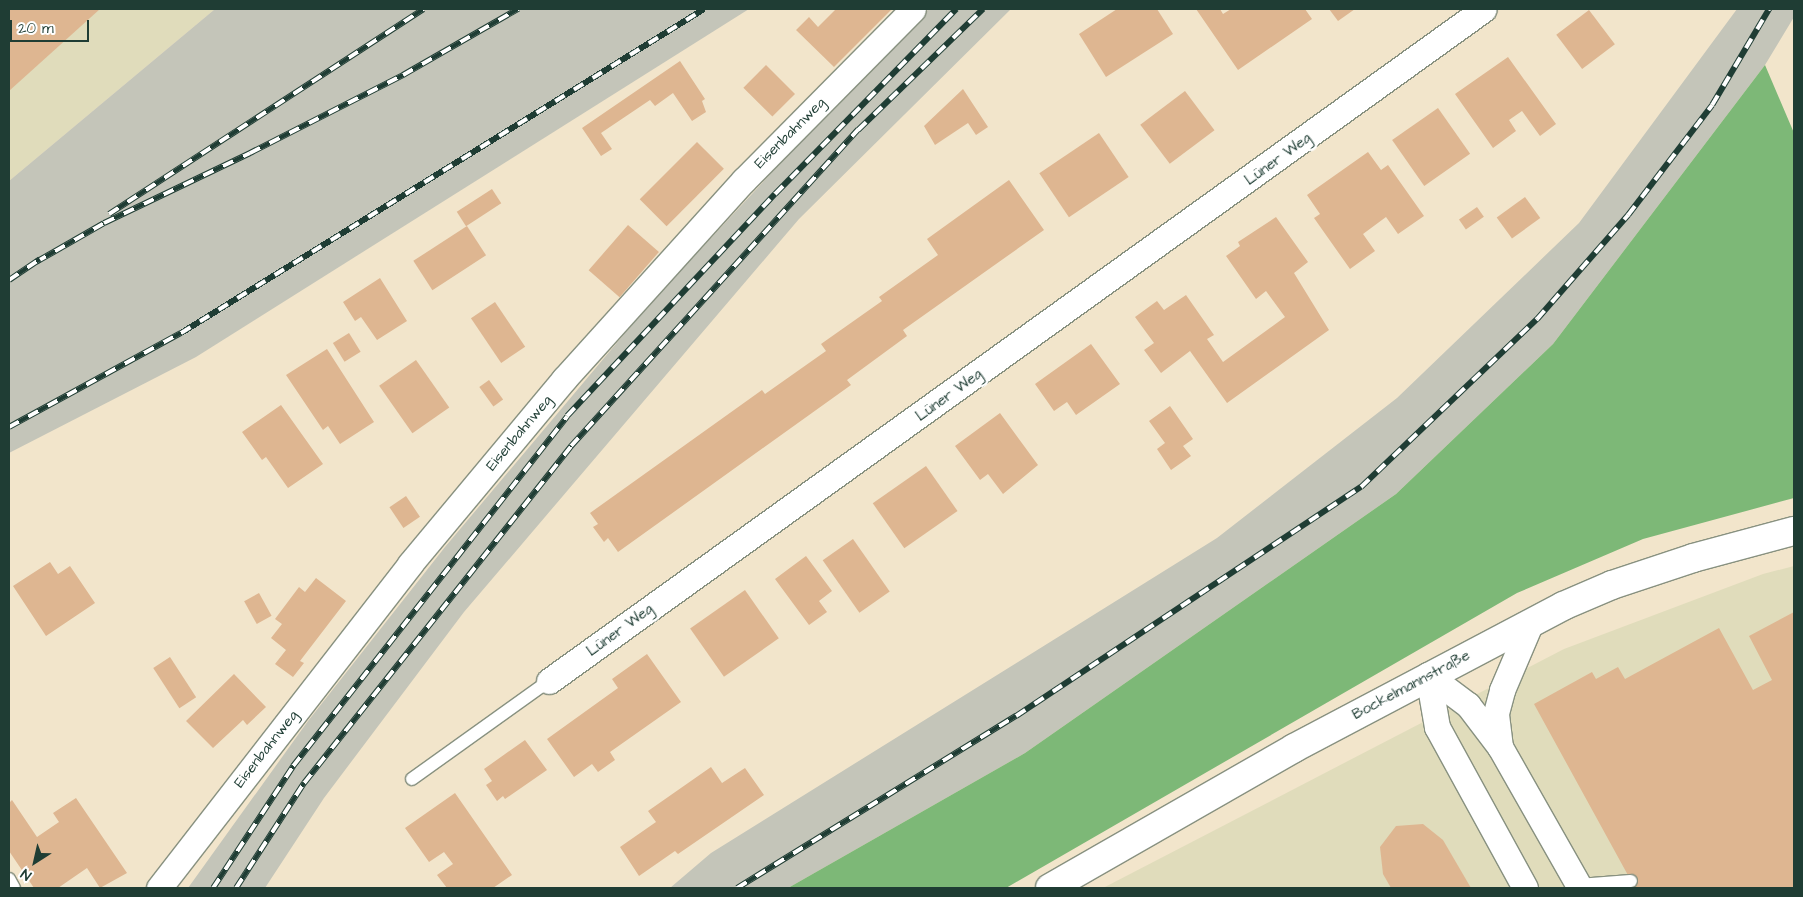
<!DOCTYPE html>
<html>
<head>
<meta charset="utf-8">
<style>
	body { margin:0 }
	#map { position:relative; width:1803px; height:897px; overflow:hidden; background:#f2e5cb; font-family:"Architects Daughter",sans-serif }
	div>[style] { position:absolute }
	.built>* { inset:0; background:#e0dcbb }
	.industrial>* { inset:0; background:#c4c5b9 }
	.forest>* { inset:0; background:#7db877 }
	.building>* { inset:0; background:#deb691; transform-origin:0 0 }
	.roads { filter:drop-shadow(1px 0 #889180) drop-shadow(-1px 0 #889180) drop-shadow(0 1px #889180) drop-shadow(0 -1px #889180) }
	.lane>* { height:12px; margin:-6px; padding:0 6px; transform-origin:6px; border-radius:6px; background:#fff }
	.street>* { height:25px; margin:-12.5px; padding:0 12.5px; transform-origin:12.5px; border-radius:12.5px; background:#fff }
	.secondary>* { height:28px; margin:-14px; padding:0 14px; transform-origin:14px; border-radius:14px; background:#fff }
	.rail>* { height:5.5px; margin-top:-2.75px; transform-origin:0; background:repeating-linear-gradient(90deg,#fff 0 11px,#1f3d34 0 22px); box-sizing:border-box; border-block:1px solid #1f3d34 }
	span { translate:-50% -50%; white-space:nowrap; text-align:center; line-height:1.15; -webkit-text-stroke:5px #fff; paint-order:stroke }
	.street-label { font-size:15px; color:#1f3d34 }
	.frame { position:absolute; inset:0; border:10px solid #1f3d34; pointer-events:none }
	.north { position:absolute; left:10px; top:837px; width:50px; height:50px; -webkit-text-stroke:4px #fff; paint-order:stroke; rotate:215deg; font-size:14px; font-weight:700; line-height:20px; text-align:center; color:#1f3d34 }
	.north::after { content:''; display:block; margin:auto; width:18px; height:22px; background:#1f3d34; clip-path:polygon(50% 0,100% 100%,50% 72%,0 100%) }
	.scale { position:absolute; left:10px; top:20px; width:79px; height:22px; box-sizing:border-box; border:2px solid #1f3d34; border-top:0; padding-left:6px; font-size:15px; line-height:18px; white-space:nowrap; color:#1f3d34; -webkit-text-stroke:4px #fff; paint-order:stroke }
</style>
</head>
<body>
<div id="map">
	<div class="built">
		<i style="clip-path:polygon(9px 9px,215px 9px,9px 181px)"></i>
		<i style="clip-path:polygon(1794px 566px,1794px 888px,1103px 888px,1564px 649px,1763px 574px)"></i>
	</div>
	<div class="industrial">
		<i style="clip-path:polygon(215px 9px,749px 9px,196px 357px,9px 453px,9px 181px)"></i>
		<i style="clip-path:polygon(929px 9px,1011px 9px,799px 219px,464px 612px,324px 798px,265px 888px,188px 888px,308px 721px,445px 547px,647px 307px,854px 84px)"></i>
		<i style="clip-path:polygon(1737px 9px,1794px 9px,1794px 17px,1765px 65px,1553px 344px,1396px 494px,1025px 753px,788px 888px,670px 888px,711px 853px,1217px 538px,1397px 398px,1579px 223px)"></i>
	</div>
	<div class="forest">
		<i style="clip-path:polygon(1765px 65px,1794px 133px,1794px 498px,1643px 539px,1517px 593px,1006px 888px,788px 888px,1025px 753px,1396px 494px,1553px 344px)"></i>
	</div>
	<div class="building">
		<i style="clip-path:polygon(9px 9px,100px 9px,9px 91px)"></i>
		<i style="clip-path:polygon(836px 9px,892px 9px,834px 67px,796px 30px,809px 17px,818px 27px)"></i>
		<i style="clip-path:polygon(1117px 9px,1157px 9px,1173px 34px,1106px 77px,1079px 34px)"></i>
		<i style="clip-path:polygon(1196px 9px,1220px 9px,1223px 14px,1231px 9px,1305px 9px,1312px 19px,1238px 70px)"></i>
		<i style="clip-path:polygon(1329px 9px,1355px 9px,1338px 21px)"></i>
		<i style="left:1589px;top:10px;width:43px;height:41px;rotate:53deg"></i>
		<i style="clip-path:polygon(1508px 57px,1556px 124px,1540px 136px,1522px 111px,1509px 120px,1516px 131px,1493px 148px,1455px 94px)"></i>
		<i style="clip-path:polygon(680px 61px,705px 99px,702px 101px,706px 112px,692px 121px,673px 93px,655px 106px,650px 100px,601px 133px,612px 149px,601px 156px,582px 128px)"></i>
		<i style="left:766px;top:65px;width:41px;height:32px;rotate:45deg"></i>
		<i style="clip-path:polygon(963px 89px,988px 127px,976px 135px,968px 123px,935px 145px,924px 126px)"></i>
		<i style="left:1185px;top:91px;width:49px;height:56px;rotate:53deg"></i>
		<i style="left:1438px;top:108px;width:56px;height:56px;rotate:55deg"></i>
		<i style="left:1099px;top:133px;width:53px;height:72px;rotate:56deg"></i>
		<i style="left:697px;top:142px;width:38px;height:81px;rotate:45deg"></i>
		<i style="clip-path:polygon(1368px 152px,1381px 170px,1388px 165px,1424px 216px,1398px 234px,1386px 217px,1363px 234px,1375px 251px,1350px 269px,1314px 218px,1320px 214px,1307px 195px)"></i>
		<i style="clip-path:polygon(1009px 180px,1044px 230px,903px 330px,907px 336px,847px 380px,851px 385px,618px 552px,608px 538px,604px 542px,593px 527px,598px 524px,590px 513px,762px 390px,765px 394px,826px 351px,821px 344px,882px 301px,879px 297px,938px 255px,927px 239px)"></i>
		<i style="left:492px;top:189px;width:17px;height:42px;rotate:57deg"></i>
		<i style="left:1525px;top:197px;width:26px;height:35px;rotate:54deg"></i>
		<i style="left:1477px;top:207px;width:12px;height:22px;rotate:55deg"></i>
		<i style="clip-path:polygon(1276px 217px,1308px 262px,1294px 273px,1329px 330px,1227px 403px,1190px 351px,1161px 373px,1144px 350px,1154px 343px,1135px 317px,1157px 301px,1164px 310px,1186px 295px,1214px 335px,1207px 339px,1223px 362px,1285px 317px,1266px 291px,1256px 299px,1226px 256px,1240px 246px,1238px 242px)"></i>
		<i style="left:628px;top:225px;width:41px;height:60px;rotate:41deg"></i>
		<i style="left:467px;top:226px;width:35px;height:64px;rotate:57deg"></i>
		<i style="clip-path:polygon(380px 278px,407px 321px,377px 340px,361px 317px,355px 321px,343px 302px)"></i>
		<i style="left:495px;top:302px;width:54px;height:29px;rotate:56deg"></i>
		<i style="left:349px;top:333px;width:22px;height:19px;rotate:58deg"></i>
		<i style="clip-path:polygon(1091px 344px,1120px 384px,1076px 415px,1067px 402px,1054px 411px,1035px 384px)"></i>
		<i style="clip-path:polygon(327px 349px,374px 422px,340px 444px,328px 426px,323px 430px,286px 375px)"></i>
		<i style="left:416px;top:360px;width:58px;height:45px;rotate:55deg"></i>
		<i style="left:489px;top:380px;width:24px;height:12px;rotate:54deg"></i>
		<i style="clip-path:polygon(281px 405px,323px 464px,288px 488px,266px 457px,262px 460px,242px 432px)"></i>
		<i style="clip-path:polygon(1170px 406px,1193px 439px,1183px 446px,1191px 456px,1171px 470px,1157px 449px,1165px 443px,1149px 421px)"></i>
		<i style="clip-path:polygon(1000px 413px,1038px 465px,1003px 494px,988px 474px,980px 480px,955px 446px)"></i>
		<i style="left:926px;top:466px;width:55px;height:65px;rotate:55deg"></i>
		<i style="left:406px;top:496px;width:25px;height:20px;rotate:56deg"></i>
		<i style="left:853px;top:539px;width:64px;height:37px;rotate:55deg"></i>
		<i style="clip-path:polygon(806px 556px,832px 591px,819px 601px,827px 612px,809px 625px,775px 579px)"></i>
		<i style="clip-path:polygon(50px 562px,58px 574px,70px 566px,95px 603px,46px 636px,13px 586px)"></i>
		<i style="clip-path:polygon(316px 578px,346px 601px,300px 661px,304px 663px,293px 677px,275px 664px,286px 650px,271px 638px,282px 624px,275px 619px,299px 587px,305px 592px)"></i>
		<i style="left:745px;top:590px;width:59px;height:67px;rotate:55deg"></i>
		<i style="left:259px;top:593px;width:26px;height:17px;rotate:61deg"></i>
		<i style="clip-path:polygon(1794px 612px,1794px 888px,1635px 888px,1534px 704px,1592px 672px,1596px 679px,1618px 667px,1625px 679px,1719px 628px,1753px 690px,1772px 680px,1749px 636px)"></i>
		<i style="clip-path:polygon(647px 654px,681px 702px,610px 752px,615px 760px,598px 772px,592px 764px,574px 777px,547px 739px,618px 688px,612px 679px)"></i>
		<i style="left:170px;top:657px;width:48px;height:20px;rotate:57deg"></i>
		<i style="clip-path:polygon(234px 674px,266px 707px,247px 725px,243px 720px,213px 748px,186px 721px)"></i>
		<i style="clip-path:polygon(525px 740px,547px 770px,505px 799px,503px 796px,497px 801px,486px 785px,492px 781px,484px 769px)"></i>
		<i style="clip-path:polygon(711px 767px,722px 783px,745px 768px,764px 795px,678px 854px,675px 851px,639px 876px,620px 847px,656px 822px,648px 811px)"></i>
		<i style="clip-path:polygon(455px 793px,512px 875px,493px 888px,447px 888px,437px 875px,453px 864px,444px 852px,429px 862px,405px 828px)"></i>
		<i style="clip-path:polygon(76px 798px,127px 873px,100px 888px,87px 868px,58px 888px,34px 888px,9px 851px,9px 803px,12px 800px,37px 837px,59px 822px,53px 813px)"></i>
		<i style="clip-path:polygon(1423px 824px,1443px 840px,1471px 888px,1391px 888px,1383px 874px,1380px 847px,1396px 826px)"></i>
	</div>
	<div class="roads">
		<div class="lane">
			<i style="left:412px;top:779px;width:168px;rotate:-35.6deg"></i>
			<i style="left:9px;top:879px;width:10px;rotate:61deg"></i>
			<i style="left:1578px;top:885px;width:53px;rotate:-4.3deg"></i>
		</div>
		<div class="street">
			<i style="left:1428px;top:675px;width:50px;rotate:36.9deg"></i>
			<i style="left:1468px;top:705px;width:53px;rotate:52.7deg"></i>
			<i style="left:1500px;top:747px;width:162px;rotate:60.4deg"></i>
			<i style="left:1428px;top:675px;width:53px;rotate:80.2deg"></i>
			<i style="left:1437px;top:727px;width:183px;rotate:61.3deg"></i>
			<i style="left:549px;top:681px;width:1151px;rotate:-35.71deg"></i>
			<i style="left:1500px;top:747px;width:34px;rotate:-97deg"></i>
			<i style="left:1496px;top:713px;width:24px;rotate:-75deg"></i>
			<i style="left:1502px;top:690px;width:74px;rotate:-66.9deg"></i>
			<i style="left:159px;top:888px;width:410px;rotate:-52.2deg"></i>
			<i style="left:410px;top:564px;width:241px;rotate:-50.2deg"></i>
			<i style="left:564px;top:379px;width:268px;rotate:-47.9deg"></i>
			<i style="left:744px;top:180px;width:240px;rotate:-45.3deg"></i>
		</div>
		<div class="secondary">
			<i style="left:1050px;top:888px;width:281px;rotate:-29.8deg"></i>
			<i style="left:1294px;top:748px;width:304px;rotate:-27.8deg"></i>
			<i style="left:1563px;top:606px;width:53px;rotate:-23.2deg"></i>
			<i style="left:1612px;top:585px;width:85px;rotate:-18.4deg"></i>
			<i style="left:1693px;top:558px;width:105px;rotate:-15deg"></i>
		</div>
	</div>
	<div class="rail">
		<i style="left:109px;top:214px;width:375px;rotate:-33.1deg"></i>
		<i style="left:36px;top:262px;width:78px;rotate:-29.8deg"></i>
		<i style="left:104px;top:223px;width:162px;rotate:-25.6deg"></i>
		<i style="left:250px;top:153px;width:172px;rotate:-27deg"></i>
		<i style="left:403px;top:75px;width:133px;rotate:-29.9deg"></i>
		<i style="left:9px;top:280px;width:37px;rotate:-34deg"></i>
		<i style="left:9px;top:427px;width:196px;rotate:-28.7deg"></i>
		<i style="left:181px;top:333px;width:615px;rotate:-31.78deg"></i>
		<i style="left:213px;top:888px;width:146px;rotate:-56.7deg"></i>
		<i style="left:293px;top:766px;width:444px;rotate:-51.9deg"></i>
		<i style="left:567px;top:416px;width:304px;rotate:-46.9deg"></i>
		<i style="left:775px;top:194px;width:259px;rotate:-45.6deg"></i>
		<i style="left:236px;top:888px;width:125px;rotate:-57.1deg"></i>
		<i style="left:304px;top:783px;width:430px;rotate:-51.6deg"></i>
		<i style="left:571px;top:446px;width:427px;rotate:-47.8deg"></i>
		<i style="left:858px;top:130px;width:174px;rotate:-44.1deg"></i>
		<i style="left:737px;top:888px;width:328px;rotate:-31.7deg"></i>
		<i style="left:1016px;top:716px;width:414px;rotate:-33.6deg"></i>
		<i style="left:1361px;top:487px;width:243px;rotate:-43.7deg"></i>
		<i style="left:1537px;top:319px;width:138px;rotate:-48.8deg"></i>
		<i style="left:1628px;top:215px;width:138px;rotate:-52.6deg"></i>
		<i style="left:1712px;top:105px;width:112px;rotate:-59.3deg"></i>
	</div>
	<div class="street-label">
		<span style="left:790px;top:133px;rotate:-45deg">Eisenbahnweg</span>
		<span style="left:1278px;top:159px;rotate:-36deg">Lüner Weg</span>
		<span style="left:949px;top:395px;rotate:-36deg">Lüner Weg</span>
		<span style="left:519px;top:433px;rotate:-50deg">Eisenbahnweg</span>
		<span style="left:620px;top:630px;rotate:-36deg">Lüner Weg</span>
		<span style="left:1411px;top:685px;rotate:-28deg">Bockelmannstraße</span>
		<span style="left:266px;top:749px;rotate:-52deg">Eisenbahnweg</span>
	</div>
	<div class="frame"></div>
	<div class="north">N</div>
	<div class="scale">20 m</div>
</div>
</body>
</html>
